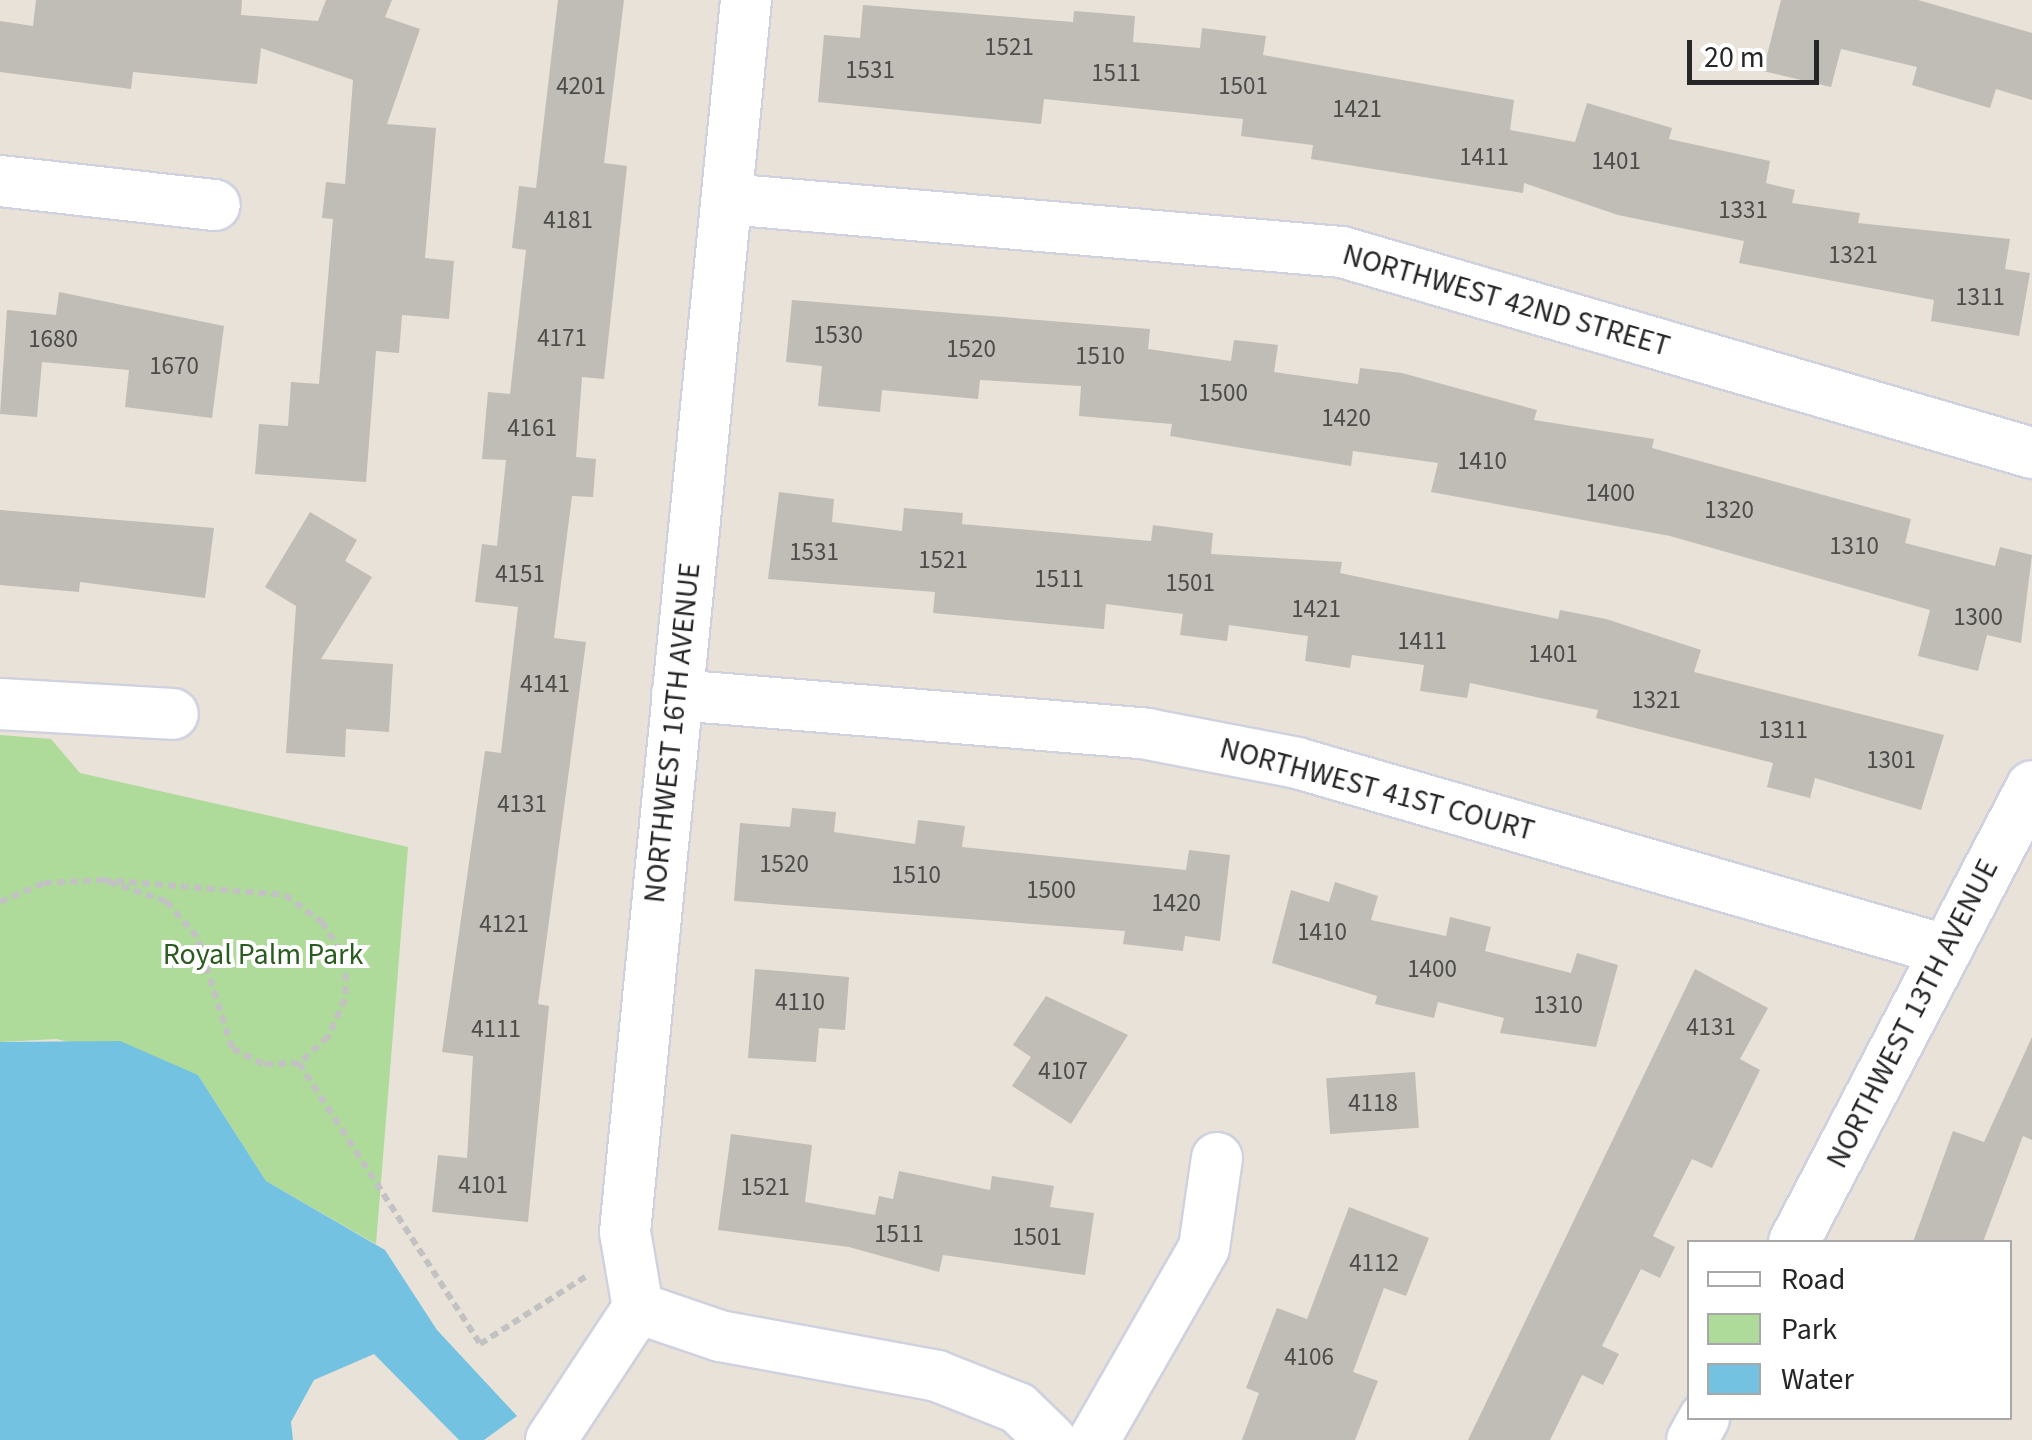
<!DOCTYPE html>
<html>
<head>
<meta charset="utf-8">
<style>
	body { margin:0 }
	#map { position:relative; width:2032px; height:1440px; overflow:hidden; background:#e8e2d9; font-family:"Source Sans 3",sans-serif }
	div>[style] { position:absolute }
	.green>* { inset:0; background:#aeda9a }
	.water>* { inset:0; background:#74c2e1 }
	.building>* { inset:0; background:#c0bcb6; transform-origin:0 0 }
	.path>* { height:6px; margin-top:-3px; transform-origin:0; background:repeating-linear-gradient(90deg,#c2c2c2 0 8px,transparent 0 13px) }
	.roads { filter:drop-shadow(2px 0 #cfd1de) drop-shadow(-2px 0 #cfd1de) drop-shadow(0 2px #cfd1de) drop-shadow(0 -2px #cfd1de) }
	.street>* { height:50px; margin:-25px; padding:0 25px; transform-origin:25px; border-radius:25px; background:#fff }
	span { translate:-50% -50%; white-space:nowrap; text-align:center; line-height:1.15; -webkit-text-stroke:8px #fff; paint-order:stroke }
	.number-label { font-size:25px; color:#4c4c4a }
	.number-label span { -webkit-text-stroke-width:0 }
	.street-label { font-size:30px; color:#262626 }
	.park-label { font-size:30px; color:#2a5b1f }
	.legend { position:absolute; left:1687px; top:1240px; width:325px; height:180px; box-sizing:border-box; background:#fff; border:2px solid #a8a8a8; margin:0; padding:12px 18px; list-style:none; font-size:30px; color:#262626 }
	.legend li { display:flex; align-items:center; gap:20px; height:50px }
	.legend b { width:50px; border:2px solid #a8a8a8 }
	.scale { position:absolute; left:1687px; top:40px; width:132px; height:45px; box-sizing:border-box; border:5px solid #262626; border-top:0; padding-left:12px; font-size:30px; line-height:35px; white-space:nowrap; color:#262626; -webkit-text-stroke:8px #fff; paint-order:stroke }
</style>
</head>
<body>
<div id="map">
	<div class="green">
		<i style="clip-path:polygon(0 735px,51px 739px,80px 773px,408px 847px,376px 1244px,266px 1181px,198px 1075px,57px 1039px,0 1042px)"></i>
	</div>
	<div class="water">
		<i style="clip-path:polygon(120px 1041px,198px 1075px,266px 1181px,385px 1250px,437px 1330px,517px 1416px,484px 1440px,459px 1440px,374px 1354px,314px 1380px,291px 1422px,293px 1440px,0 1440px,0 1042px)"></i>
	</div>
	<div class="building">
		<i style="clip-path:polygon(36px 0,242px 0,241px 15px,318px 21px,326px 0,392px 0,385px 17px,420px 29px,387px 124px,436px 128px,425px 258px,454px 261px,449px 319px,402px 315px,399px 353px,376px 351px,366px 482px,255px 474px,259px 424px,288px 426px,291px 382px,319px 384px,333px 219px,322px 218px,326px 182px,345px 184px,353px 80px,261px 48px,257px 84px,133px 72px,131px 89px,0 72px,0 21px,33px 26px)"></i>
		<i style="clip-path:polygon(558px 0,624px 0,604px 163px,627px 166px,604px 379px,582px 377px,576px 457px,596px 459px,593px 497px,572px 496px,554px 638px,586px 642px,538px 1004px,549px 1006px,528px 1222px,432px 1212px,438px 1155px,467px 1158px,473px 1056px,442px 1052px,485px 751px,501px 753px,518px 607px,475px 602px,482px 544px,497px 546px,506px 460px,482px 459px,488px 392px,510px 394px,526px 250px,512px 248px,519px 186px,536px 188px)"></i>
		<i style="clip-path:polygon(1781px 0,1918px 0,2032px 33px,2032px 100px,1996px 89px,1990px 108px,1912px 85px,1917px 67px,1841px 49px,1831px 87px,1763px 71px)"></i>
		<i style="clip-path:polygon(863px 5px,1073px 22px,1074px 11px,1135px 16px,1133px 42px,1200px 48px,1202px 28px,1266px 36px,1263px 55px,1514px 100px,1510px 130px,1575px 142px,1587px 103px,1672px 128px,1669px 139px,1770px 161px,1766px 183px,1795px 190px,1792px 203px,1860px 213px,1858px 223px,2010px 239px,2005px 269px,2030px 273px,2019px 336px,1931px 321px,1934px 300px,1739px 263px,1744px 241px,1618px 215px,1524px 183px,1523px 193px,1311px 159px,1313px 145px,1241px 136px,1243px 119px,1044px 99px,1041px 124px,818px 102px,824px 35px,860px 38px)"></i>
		<i style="clip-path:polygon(59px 292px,224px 326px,212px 418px,125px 407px,129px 370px,42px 362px,37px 417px,0 414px,7px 310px,56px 315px)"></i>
		<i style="clip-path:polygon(792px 300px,1150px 329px,1148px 349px,1231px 361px,1234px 340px,1278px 345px,1274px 372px,1358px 384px,1360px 368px,1402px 373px,1537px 410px,1534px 420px,1654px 439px,1652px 448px,1911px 519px,1905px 543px,1995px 566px,2000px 547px,2032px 555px,2021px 643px,1987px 635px,1978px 671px,1918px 656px,1930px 610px,1670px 536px,1431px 492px,1438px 463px,1353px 451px,1351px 466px,1170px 436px,1172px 424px,1079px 416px,1081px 386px,980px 380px,978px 399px,882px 390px,880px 412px,818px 406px,822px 366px,786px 362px)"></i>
		<i style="clip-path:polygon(779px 492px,834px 499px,832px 522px,902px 531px,904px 508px,963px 513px,962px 524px,1151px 541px,1153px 525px,1213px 533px,1211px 554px,1342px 562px,1340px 573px,1558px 619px,1560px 610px,1606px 619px,1701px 650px,1694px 672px,1944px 735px,1921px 810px,1815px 778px,1810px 798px,1767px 787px,1773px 763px,1596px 718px,1598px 710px,1470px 683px,1467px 698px,1420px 691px,1424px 665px,1352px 655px,1350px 668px,1305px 661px,1308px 636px,1229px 625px,1227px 641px,1180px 635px,1183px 614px,1106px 604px,1104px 629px,933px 613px,935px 592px,768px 579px)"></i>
		<i style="clip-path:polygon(0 510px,214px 528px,205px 598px,80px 582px,79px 592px,0 585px)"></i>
		<i style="clip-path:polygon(310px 512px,357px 540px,345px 561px,372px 577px,321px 659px,393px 664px,389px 732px,346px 729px,345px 757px,286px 753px,296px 606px,265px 587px)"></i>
		<i style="clip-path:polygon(792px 808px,836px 812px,834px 832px,915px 844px,918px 820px,965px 826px,962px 847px,1186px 870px,1189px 850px,1230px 855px,1220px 941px,1185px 936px,1183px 951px,1123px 944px,1125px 931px,734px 901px,740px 823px,790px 827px)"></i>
		<i style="clip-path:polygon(1335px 882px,1378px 896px,1371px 920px,1446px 936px,1450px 917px,1491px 927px,1485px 951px,1571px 973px,1577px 953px,1618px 965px,1596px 1047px,1500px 1033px,1504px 1018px,1438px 1002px,1434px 1018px,1375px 1004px,1377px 996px,1272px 963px,1291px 890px,1329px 902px)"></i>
		<i style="clip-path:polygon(755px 969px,849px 977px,845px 1030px,819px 1028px,816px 1062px,748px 1058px)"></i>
		<i style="clip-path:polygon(1695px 969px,1768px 1008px,1740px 1059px,1760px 1070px,1712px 1168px,1692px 1159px,1653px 1236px,1675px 1247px,1660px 1278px,1641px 1269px,1602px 1346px,1619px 1354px,1603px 1385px,1582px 1375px,1550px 1440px,1468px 1440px)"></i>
		<i style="clip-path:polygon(1046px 996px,1128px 1035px,1071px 1124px,1012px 1086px,1031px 1057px,1013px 1045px)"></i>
		<i style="clip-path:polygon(2032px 1037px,2032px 1140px,2023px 1136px,1983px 1242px,1913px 1242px,1953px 1131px,1984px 1142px)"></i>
		<i style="left:1415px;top:1072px;width:56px;height:89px;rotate:86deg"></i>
		<i style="clip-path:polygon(731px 1134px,812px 1145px,805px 1202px,875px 1215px,879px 1196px,893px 1199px,899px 1171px,990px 1190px,992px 1176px,1054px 1186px,1050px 1207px,1094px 1213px,1085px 1275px,943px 1255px,939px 1272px,849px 1247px,718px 1230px)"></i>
		<i style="clip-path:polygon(1349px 1207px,1429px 1238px,1406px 1296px,1384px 1288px,1353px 1372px,1378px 1381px,1355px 1440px,1242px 1440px,1259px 1393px,1246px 1388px,1277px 1308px,1307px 1319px)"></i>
	</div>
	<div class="path">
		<i style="left:0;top:902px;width:48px;rotate:-23.4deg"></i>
		<i style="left:44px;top:883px;width:59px;rotate:-2.9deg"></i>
		<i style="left:103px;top:880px;width:183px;rotate:4.7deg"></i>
		<i style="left:285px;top:895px;width:46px;rotate:36.1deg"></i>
		<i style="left:322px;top:922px;width:45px;rotate:57.7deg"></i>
		<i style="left:346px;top:960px;width:39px;rotate:91deg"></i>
		<i style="left:345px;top:999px;width:42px;rotate:114.1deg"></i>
		<i style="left:328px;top:1037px;width:39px;rotate:138deg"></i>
		<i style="left:299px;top:1063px;width:36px;rotate:178deg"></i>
		<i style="left:263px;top:1064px;width:35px;rotate:-153deg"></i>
		<i style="left:232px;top:1048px;width:116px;rotate:-107.5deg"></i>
		<i style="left:197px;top:937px;width:48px;rotate:-130.7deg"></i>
		<i style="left:166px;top:901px;width:66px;rotate:-161.6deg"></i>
		<i style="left:299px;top:1063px;width:334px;rotate:57.2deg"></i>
		<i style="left:480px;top:1344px;width:125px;rotate:-32.5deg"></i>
	</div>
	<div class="roads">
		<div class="street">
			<i style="left:0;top:181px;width:216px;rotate:6.4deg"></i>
			<i style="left:727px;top:199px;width:617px;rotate:4.93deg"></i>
			<i style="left:1342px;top:252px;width:719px;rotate:16.24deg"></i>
			<i style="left:677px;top:695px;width:472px;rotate:4.7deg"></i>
			<i style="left:1147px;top:734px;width:153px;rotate:10.9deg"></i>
			<i style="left:1297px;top:763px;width:674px;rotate:16.1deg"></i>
			<i style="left:0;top:704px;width:173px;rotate:3.3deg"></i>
			<i style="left:1794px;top:1242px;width:514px;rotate:-62.44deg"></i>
			<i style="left:638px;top:1308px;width:87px;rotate:18.9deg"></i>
			<i style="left:720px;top:1336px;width:221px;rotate:10.4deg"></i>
			<i style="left:937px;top:1376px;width:87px;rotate:21.6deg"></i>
			<i style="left:1018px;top:1408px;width:46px;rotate:44.1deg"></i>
			<i style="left:551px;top:1440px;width:158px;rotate:-56.6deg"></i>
			<i style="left:638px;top:1308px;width:77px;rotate:-99.7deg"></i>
			<i style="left:625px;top:1232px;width:1238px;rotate:-84.39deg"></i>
			<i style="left:1094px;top:1440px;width:221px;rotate:-60.2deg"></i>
			<i style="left:1204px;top:1248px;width:91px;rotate:-81.8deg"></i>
			<i style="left:1692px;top:1440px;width:25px;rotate:-61deg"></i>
		</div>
	</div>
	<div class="number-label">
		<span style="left:1009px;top:47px">1521</span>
		<span style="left:870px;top:70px">1531</span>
		<span style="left:1116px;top:73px">1511</span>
		<span style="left:581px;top:86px">4201</span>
		<span style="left:1243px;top:86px">1501</span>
		<span style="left:1357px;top:109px">1421</span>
		<span style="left:1484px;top:157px">1411</span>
		<span style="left:1616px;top:161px">1401</span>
		<span style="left:1743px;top:210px">1331</span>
		<span style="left:568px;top:220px">4181</span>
		<span style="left:1853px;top:255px">1321</span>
		<span style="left:1980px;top:297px">1311</span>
		<span style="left:838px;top:335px">1530</span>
		<span style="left:562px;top:338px">4171</span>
		<span style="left:53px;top:339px">1680</span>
		<span style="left:971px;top:349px">1520</span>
		<span style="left:1100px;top:356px">1510</span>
		<span style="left:174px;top:366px">1670</span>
		<span style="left:1223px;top:393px">1500</span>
		<span style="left:1346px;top:418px">1420</span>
		<span style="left:532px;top:428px">4161</span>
		<span style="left:1482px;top:461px">1410</span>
		<span style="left:1610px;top:493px">1400</span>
		<span style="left:1729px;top:510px">1320</span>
		<span style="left:1854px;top:546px">1310</span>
		<span style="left:814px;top:552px">1531</span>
		<span style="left:943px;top:560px">1521</span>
		<span style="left:520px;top:574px">4151</span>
		<span style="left:1059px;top:579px">1511</span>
		<span style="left:1190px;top:583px">1501</span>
		<span style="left:1316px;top:609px">1421</span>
		<span style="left:1978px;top:617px">1300</span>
		<span style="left:1422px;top:641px">1411</span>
		<span style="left:1553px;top:654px">1401</span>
		<span style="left:545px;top:684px">4141</span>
		<span style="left:1656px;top:700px">1321</span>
		<span style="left:1783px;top:730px">1311</span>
		<span style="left:1891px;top:760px">1301</span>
		<span style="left:522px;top:804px">4131</span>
		<span style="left:784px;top:864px">1520</span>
		<span style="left:916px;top:875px">1510</span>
		<span style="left:1051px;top:890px">1500</span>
		<span style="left:1176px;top:903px">1420</span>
		<span style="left:504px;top:924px">4121</span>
		<span style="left:1322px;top:932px">1410</span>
		<span style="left:1432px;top:969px">1400</span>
		<span style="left:800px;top:1002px">4110</span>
		<span style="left:1558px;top:1005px">1310</span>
		<span style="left:1711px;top:1027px">4131</span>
		<span style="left:496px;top:1029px">4111</span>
		<span style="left:1063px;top:1071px">4107</span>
		<span style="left:1373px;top:1103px">4118</span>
		<span style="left:483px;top:1185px">4101</span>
		<span style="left:765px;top:1187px">1521</span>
		<span style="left:899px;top:1234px">1511</span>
		<span style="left:1037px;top:1237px">1501</span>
		<span style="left:1374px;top:1263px">4112</span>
		<span style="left:1309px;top:1357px">4106</span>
	</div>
	<div class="street-label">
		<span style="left:1506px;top:301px;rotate:16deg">NORTHWEST 42ND STREET</span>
		<span style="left:673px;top:733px;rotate:-84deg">NORTHWEST 16TH AVENUE</span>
		<span style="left:1377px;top:790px;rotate:15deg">NORTHWEST 41ST COURT</span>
		<span style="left:1913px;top:1014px;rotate:-63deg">NORTHWEST 13TH AVENUE</span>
	</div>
	<div class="park-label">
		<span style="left:263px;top:955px">Royal Palm Park</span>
	</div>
	<ul class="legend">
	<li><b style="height:12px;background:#fff"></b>Road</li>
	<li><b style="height:28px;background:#aeda9a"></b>Park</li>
	<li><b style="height:28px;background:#74c2e1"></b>Water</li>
	</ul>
	<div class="scale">20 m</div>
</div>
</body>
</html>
